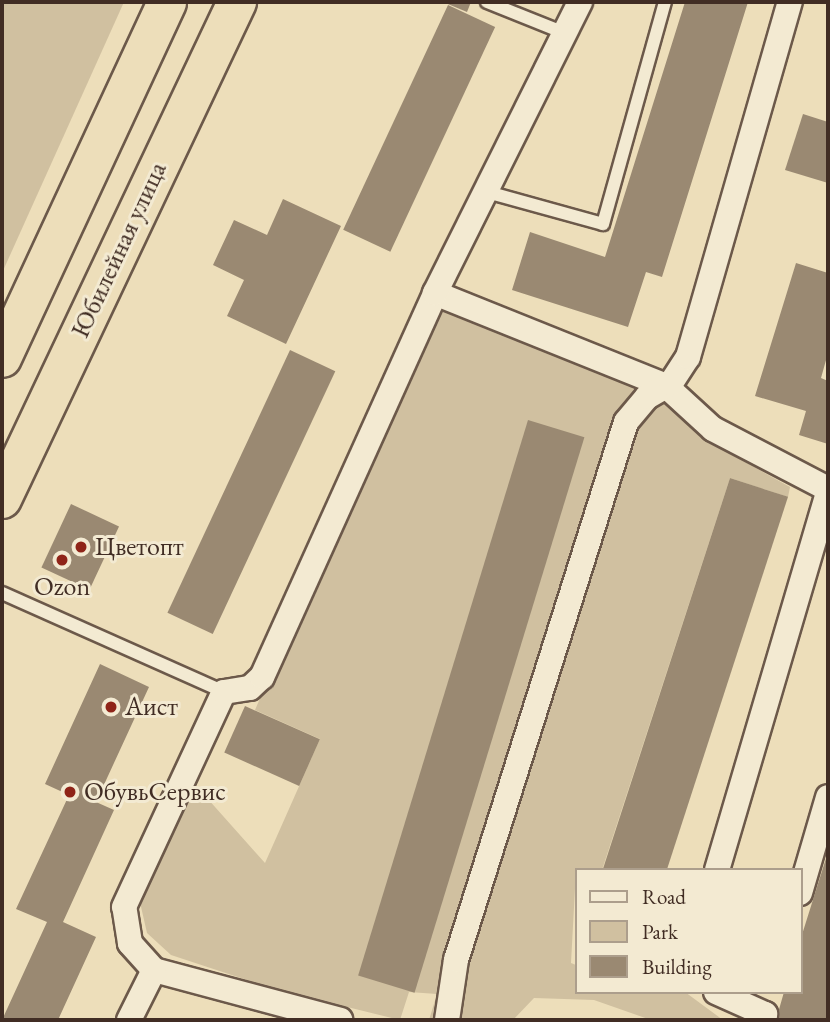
<!DOCTYPE html>
<html>
<head>
<meta charset="utf-8">
<style>
	body { margin:0 }
	#map { position:relative; width:830px; height:1022px; overflow:hidden; background:#eddeba; font-family:"EB Garamond",serif }
	div>[style] { position:absolute }
	.green>* { inset:0; background:#d0c0a0 }
	.building>* { inset:0; background:#9a8972; transform-origin:0 0 }
	.roads { filter:drop-shadow(2px 0 #6c594a) drop-shadow(-2px 0 #6c594a) drop-shadow(0 2px #6c594a) drop-shadow(0 -2px #6c594a) }
	.lane>* { height:12px; margin:-6px; padding:0 6px; transform-origin:6px; border-radius:6px; background:#f3ead2 }
	.street>* { height:24px; margin:-12px; padding:0 12px; transform-origin:12px; border-radius:12px; background:#f3ead2 }
	.highway>* { height:38px; margin:-19px; padding:0 19px; transform-origin:19px; border-radius:19px; background:#eddeba }
	.dots>* { width:19px; height:19px; translate:-50% -50%; box-sizing:border-box; border:4px solid #f3ead2; border-radius:50% }
	span { translate:-50% -50%; white-space:nowrap; text-align:center; line-height:1.15; -webkit-text-stroke:6px #f3ead2; paint-order:stroke }
	.street-label { font-size:26px; color:#412d24 }
	.poi-label { font-size:26px; color:#412d24 }
	.left { translate:0 -50%; text-align:left }
	.frame { position:absolute; inset:0; border:4px solid #412d24; pointer-events:none }
	.legend { position:absolute; left:575px; top:868px; width:228px; height:126px; box-sizing:border-box; background:#f3ead2; border:2px solid #ac9e8c; margin:0; padding:9px 12px; list-style:none; font-size:21px; color:#412d24 }
	.legend li { display:flex; align-items:center; gap:14px; height:35px }
	.legend b { width:35px; border:2px solid #ac9e8c }
</style>
</head>
<body>
<div id="map">
	<div class="green">
		<i style="clip-path:polygon(2px 2px,124px 2px,2px 273px)"></i>
		<i style="clip-path:polygon(446px 311px,666px 400px,700px 437px,790px 487px,788px 497px,730px 478px,602px 870px,576px 870px,571px 963px,576px 965px,576px 992px,685px 992px,723px 1020px,651px 1020px,594px 1000px,534px 998px,513px 1020px,429px 1020px,437px 994px,409px 992px,400px 1020px,274px 989px,171px 955px,147px 933px,139px 898px,191px 780px,265px 863px,320px 739px,255px 710px,425px 317px)"></i>
	</div>
	<div class="building">
		<i style="clip-path:polygon(443px 2px,471px 2px,467px 12px)"></i>
		<i style="clip-path:polygon(685px 2px,748px 2px,662px 277px,646px 272px,628px 327px,512px 290px,530px 232px,605px 257px)"></i>
		<i style="left:448px;top:5px;width:52px;height:248px;rotate:25deg"></i>
		<i style="clip-path:polygon(803px 114px,828px 122px,828px 183px,785px 170px)"></i>
		<i style="clip-path:polygon(283px 199px,341px 226px,286px 344px,227px 316px,244px 280px,213px 265px,234px 220px,267px 235px)"></i>
		<i style="clip-path:polygon(796px 263px,828px 273px,828px 353px,821px 378px,828px 381px,828px 444px,799px 435px,806px 411px,755px 396px)"></i>
		<i style="left:290px;top:350px;width:50px;height:290px;rotate:25deg"></i>
		<i style="left:528px;top:420px;width:59px;height:581px;rotate:17deg"></i>
		<i style="left:730px;top:478px;width:61px;height:412px;rotate:18deg"></i>
		<i style="left:71px;top:504px;width:53px;height:70px;rotate:25deg"></i>
		<i style="clip-path:polygon(100px 664px,149px 687px,96px 802px,114px 810px,63px 922px,96px 937px,58px 1020px,2px 1020px,47px 922px,16px 909px,69px 795px,45px 784px)"></i>
		<i style="left:245px;top:706px;width:82px;height:51px;rotate:24deg"></i>
		<i style="clip-path:polygon(828px 852px,828px 1020px,776px 1020px,784px 992px,800px 992px,800px 941px)"></i>
	</div>
	<div class="roads">
		<div class="lane">
			<i style="left:487px;top:2px;width:86px;rotate:21.8deg"></i>
			<i style="left:487px;top:192px;width:120px;rotate:15.4deg"></i>
			<i style="left:603px;top:224px;width:230px;rotate:-74.4deg"></i>
			<i style="left:2px;top:593px;width:243px;rotate:24deg"></i>
		</div>
		<div class="street">
			<i style="left:435px;top:293px;width:249px;rotate:21.9deg"></i>
			<i style="left:666px;top:386px;width:64px;rotate:42.5deg"></i>
			<i style="left:713px;top:429px;width:130px;rotate:27.6deg"></i>
			<i style="left:717px;top:870px;width:393px;rotate:-73.6deg"></i>
			<i style="left:800px;top:893px;width:100px;rotate:-73.7deg"></i>
			<i style="left:154px;top:970px;width:193px;rotate:15deg"></i>
			<i style="left:716px;top:992px;width:54px;rotate:24.2deg"></i>
			<i style="left:765px;top:1014px;width:6px;rotate:108deg"></i>
			<i style="left:129px;top:1020px;width:56px;rotate:-63.4deg"></i>
			<i style="left:154px;top:970px;width:36px;rotate:-132deg"></i>
			<i style="left:130px;top:943px;width:36px;rotate:-99deg"></i>
			<i style="left:124px;top:907px;width:237px;rotate:-65.1deg"></i>
			<i style="left:224px;top:692px;width:26px;rotate:-9deg"></i>
			<i style="left:250px;top:688px;width:16px;rotate:-43deg"></i>
			<i style="left:262px;top:677px;width:421px;rotate:-65.7deg"></i>
			<i style="left:435px;top:293px;width:325px;rotate:-63.5deg"></i>
			<i style="left:447px;top:1020px;width:61px;rotate:-81.5deg"></i>
			<i style="left:456px;top:960px;width:564px;rotate:-72.46deg"></i>
			<i style="left:626px;top:422px;width:33px;rotate:-50deg"></i>
			<i style="left:647px;top:397px;width:28px;rotate:-30deg"></i>
			<i style="left:671px;top:383px;width:31px;rotate:-57deg"></i>
			<i style="left:688px;top:357px;width:369px;rotate:-74deg"></i>
		</div>
		<div class="highway">
			<i style="left:2px;top:358px;width:392px;rotate:-65.1deg"></i>
			<i style="left:2px;top:499px;width:550px;rotate:-64.69deg"></i>
		</div>
	</div>
	<div class="dots">
		<i style="left:81px;top:547px;background:#8f2418"></i>
		<i style="left:62px;top:560px;background:#8f2418"></i>
		<i style="left:111px;top:707px;background:#8f2418"></i>
		<i style="left:70px;top:792px;background:#8f2418"></i>
	</div>
	<div class="street-label">
		<span style="left:119px;top:250px;rotate:-65deg">Юбилейная улица</span>
	</div>
	<div class="poi-label">
		<span class="left" style="left:95px;top:547px">Цветопт</span>
		<span style="left:62px;top:587px">Ozon</span>
		<span class="left" style="left:125px;top:707px">Аист</span>
		<span class="left" style="left:84px;top:792px">ОбувьСервис</span>
	</div>
	<div class="frame"></div>
	<ul class="legend">
	<li><b style="height:9px;background:#f3ead2"></b>Road</li>
	<li><b style="height:19px;background:#d0c0a0"></b>Park</li>
	<li><b style="height:19px;background:#9a8972"></b>Building</li>
	</ul>
</div>
</body>
</html>
